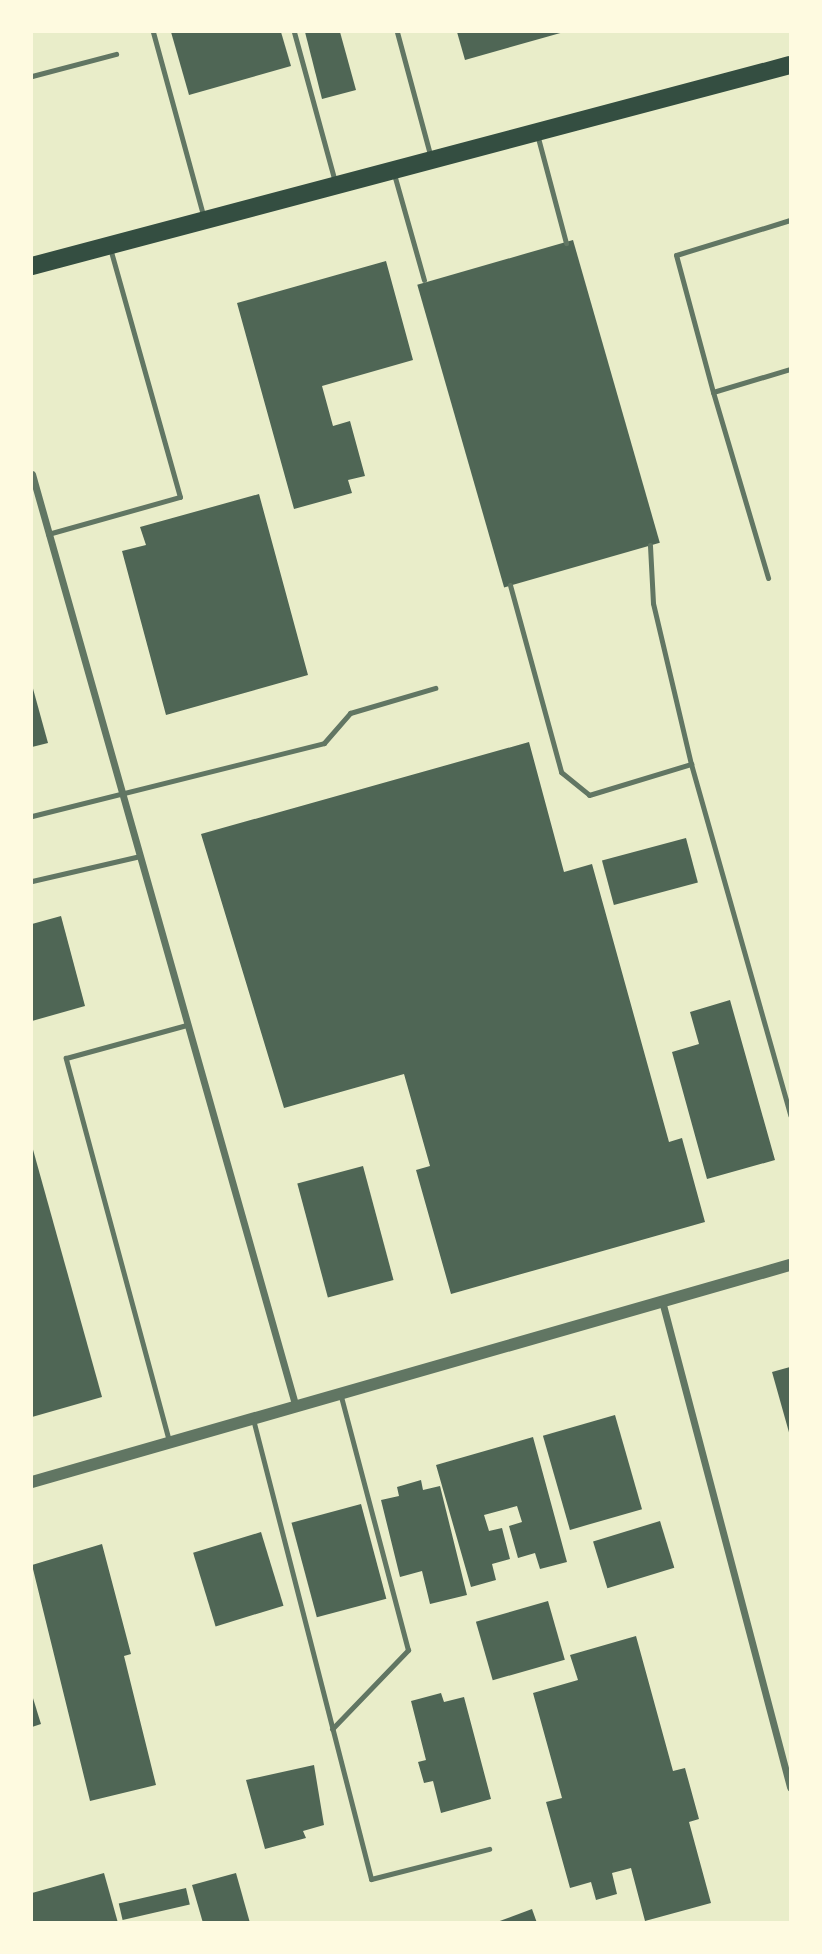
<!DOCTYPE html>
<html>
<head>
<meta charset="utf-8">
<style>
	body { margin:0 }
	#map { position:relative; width:822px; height:1954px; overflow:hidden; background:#e9edc9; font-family:Overpass,sans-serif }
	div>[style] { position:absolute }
	.building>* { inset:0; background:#4f6655; transform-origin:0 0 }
	.service>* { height:5px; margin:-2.5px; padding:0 2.5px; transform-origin:2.5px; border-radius:2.5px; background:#617663 }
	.minor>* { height:7px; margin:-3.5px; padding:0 3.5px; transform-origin:3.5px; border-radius:3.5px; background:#617663 }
	.tertiary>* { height:12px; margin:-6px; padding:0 6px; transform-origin:6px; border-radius:6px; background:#617663 }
	.primary>* { height:18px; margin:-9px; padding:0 9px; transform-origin:9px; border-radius:9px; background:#344e41 }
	span { translate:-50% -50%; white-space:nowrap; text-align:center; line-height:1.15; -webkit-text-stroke:5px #fefae0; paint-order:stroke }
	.frame { position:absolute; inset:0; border:33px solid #fefae0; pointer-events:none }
</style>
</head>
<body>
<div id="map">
	<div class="building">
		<i style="clip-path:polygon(171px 32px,281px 32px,291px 66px,189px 95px)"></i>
		<i style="clip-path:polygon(305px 32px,340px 32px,356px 90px,322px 99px)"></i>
		<i style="clip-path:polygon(457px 32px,564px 32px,465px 60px)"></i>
		<i style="left:573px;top:240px;width:315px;height:162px;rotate:74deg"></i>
		<i style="clip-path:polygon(386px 261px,413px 360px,322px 386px,333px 426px,350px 421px,365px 476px,348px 480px,352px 493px,294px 509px,237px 303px)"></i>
		<i style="clip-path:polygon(259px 494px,308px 675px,166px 715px,122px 551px,146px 545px,140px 527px)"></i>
		<i style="clip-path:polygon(32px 685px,48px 743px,32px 747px)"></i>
		<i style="clip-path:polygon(529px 742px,564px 872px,592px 864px,669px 1142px,682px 1138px,705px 1222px,451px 1294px,416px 1170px,430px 1166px,404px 1074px,284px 1108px,201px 834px)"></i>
		<i style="left:686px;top:838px;width:46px;height:87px;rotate:75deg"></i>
		<i style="clip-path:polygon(61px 916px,85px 1006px,32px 1021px,32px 924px)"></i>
		<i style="clip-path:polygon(730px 1000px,775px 1160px,707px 1179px,672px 1052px,699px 1044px,690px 1012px)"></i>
		<i style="clip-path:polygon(32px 1146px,102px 1397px,32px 1417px)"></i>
		<i style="left:363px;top:1166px;width:118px;height:68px;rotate:75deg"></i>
		<i style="clip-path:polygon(790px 1367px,790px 1436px,772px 1372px)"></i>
		<i style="left:615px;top:1415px;width:98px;height:75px;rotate:74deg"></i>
		<i style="clip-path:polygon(533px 1437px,567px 1562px,540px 1569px,535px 1553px,518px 1558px,509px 1526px,522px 1522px,517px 1506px,484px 1515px,489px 1531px,502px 1528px,510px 1559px,492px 1564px,496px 1580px,471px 1587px,436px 1465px)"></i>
		<i style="clip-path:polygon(421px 1480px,423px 1490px,440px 1486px,467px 1595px,430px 1604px,422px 1571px,400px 1577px,381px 1500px,399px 1496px,397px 1487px)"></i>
		<i style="left:361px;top:1504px;width:98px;height:72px;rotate:75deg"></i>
		<i style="left:660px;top:1521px;width:49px;height:70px;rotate:73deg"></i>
		<i style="left:261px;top:1532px;width:77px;height:71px;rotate:73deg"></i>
		<i style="clip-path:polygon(102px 1544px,131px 1654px,124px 1656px,156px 1785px,90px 1801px,32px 1565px)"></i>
		<i style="left:548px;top:1601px;width:61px;height:75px;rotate:74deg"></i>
		<i style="clip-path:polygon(636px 1636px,673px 1771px,685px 1768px,699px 1819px,689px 1822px,711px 1903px,645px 1921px,631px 1868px,612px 1873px,617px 1894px,596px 1900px,591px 1882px,570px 1888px,546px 1802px,562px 1798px,533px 1693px,578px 1680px,570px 1655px)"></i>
		<i style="clip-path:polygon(441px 1693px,444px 1702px,464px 1697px,491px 1799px,441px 1813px,433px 1781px,424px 1783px,418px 1762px,426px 1760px,411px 1701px)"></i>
		<i style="clip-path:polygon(32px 1695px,41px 1724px,32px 1727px)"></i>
		<i style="clip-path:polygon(314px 1765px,324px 1825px,303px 1831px,306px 1838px,265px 1849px,246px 1780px)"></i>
		<i style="clip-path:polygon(104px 1873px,118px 1923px,32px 1923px,32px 1893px)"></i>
		<i style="clip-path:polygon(236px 1873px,250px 1923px,203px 1923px,192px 1885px)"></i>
		<i style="left:186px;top:1888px;width:17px;height:69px;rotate:77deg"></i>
		<i style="clip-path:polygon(532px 1909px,537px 1923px,497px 1923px,497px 1922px)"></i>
	</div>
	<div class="service">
		<i style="left:153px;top:32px;width:193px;rotate:74.7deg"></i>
		<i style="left:294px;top:32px;width:156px;rotate:74.7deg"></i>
		<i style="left:397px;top:32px;width:131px;rotate:74.9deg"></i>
		<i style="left:32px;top:76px;width:87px;rotate:-14.7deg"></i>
		<i style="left:537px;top:134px;width:113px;rotate:75.1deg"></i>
		<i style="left:394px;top:174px;width:110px;rotate:74.2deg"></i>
		<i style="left:790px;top:220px;width:119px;rotate:162.9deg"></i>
		<i style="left:676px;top:255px;width:142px;rotate:74.9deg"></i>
		<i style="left:713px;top:392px;width:80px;rotate:-16.6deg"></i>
		<i style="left:713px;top:392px;width:194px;rotate:73.5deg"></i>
		<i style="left:48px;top:534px;width:137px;rotate:-15.7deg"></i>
		<i style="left:180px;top:497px;width:259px;rotate:-105.7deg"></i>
		<i style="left:510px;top:585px;width:194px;rotate:74.7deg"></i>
		<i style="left:561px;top:772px;width:36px;rotate:39deg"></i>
		<i style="left:589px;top:795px;width:107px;rotate:-16.9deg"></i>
		<i style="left:691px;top:764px;width:165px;rotate:-103.3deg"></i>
		<i style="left:653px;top:603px;width:58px;rotate:-93deg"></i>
		<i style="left:691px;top:764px;width:365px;rotate:74.2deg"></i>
		<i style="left:32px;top:816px;width:301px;rotate:-14deg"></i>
		<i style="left:324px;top:743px;width:40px;rotate:-49deg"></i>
		<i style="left:350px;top:713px;width:89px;rotate:-16.4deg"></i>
		<i style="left:32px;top:881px;width:111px;rotate:-13deg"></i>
		<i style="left:253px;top:1419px;width:475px;rotate:75.6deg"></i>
		<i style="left:371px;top:1879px;width:122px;rotate:-14.3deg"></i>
		<i style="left:169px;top:1441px;width:397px;rotate:-105.1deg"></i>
		<i style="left:66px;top:1058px;width:125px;rotate:-15.3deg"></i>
		<i style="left:332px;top:1729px;width:110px;rotate:-46.1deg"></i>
		<i style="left:408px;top:1650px;width:266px;rotate:-104.8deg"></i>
	</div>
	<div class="minor">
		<i style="left:32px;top:474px;width:966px;rotate:74.21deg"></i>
		<i style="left:662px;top:1301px;width:503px;rotate:75.24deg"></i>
	</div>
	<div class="tertiary">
		<i style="left:32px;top:1482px;width:788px;rotate:-15.98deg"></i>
	</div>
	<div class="primary">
		<i style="left:32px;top:266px;width:784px;rotate:-14.85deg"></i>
	</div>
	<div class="frame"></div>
</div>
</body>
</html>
